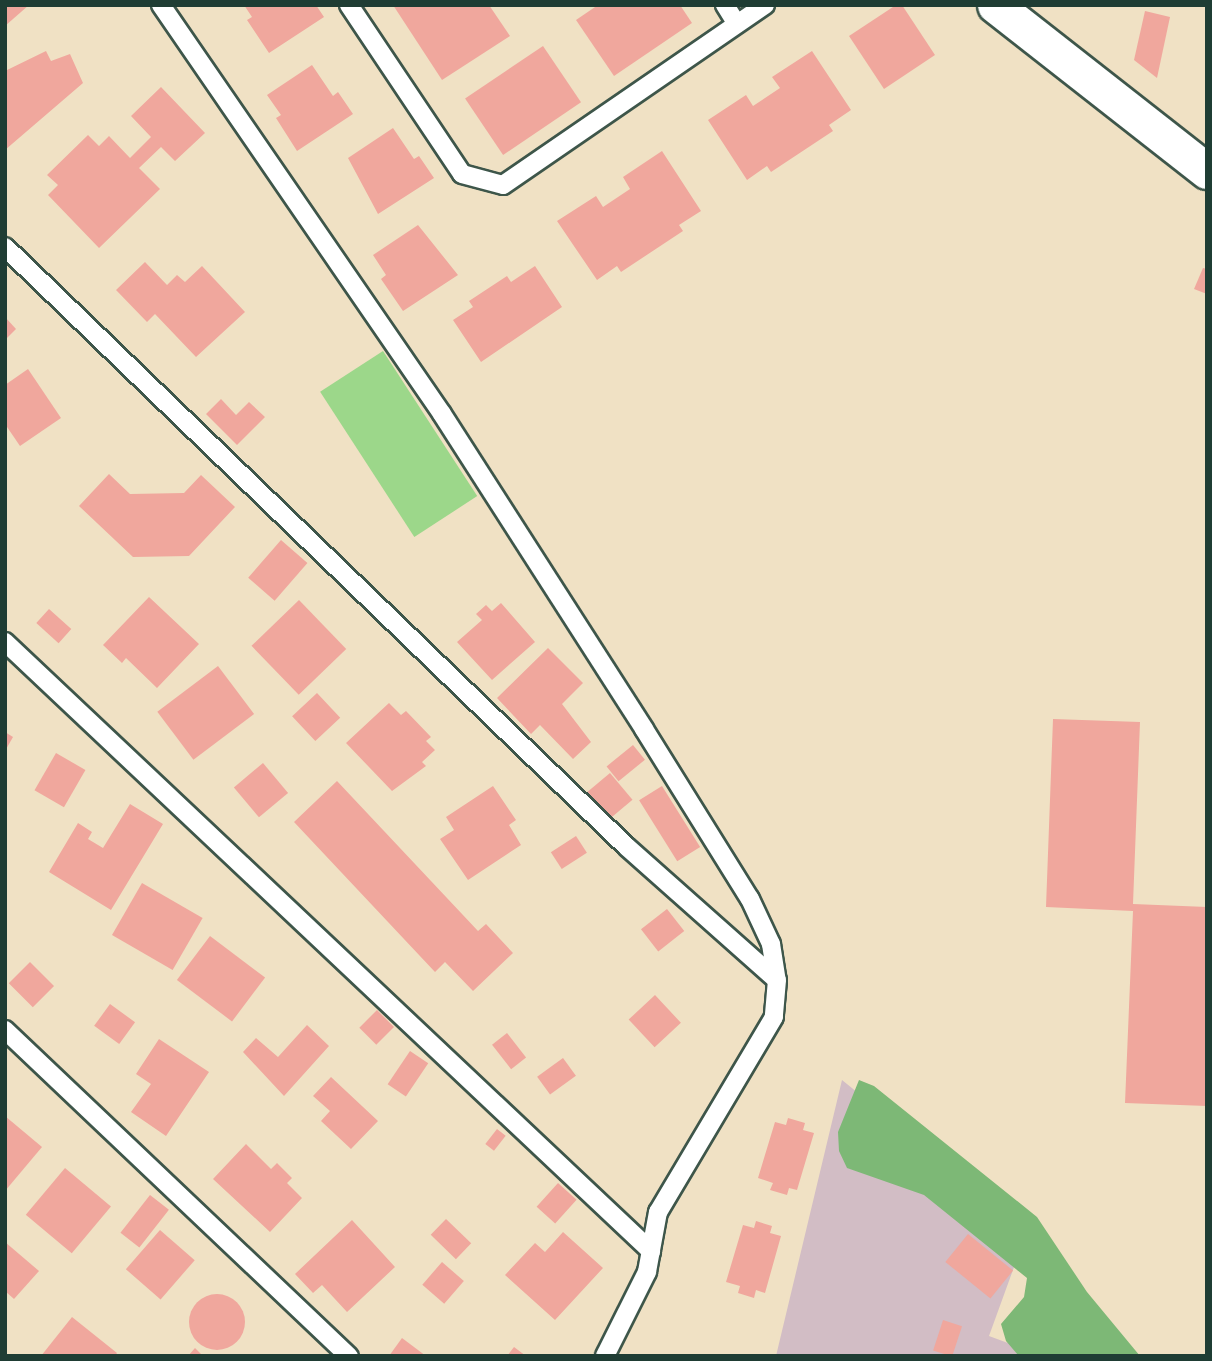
<!DOCTYPE html>
<html>
<head>
<meta charset="utf-8">
<style>
	body { margin:0 }
	#map { position:relative; width:1212px; height:1361px; overflow:hidden; background:#f0e1c4; font-family:"EB Garamond",serif }
	div>[style] { position:absolute }
	.industrial>* { inset:0; background:#d2bdc5 }
	.green>* { inset:0; background:#9cd78a; transform-origin:0 0 }
	.forest>* { inset:0; background:#7db876 }
	.building>* { inset:0; background:#f0a79d; transform-origin:0 0 }
	.round { border-radius:50% }
	.roads { filter:drop-shadow(2px 0 #3e564a) drop-shadow(-2px 0 #3e564a) drop-shadow(0 2px #3e564a) drop-shadow(0 -2px #3e564a) }
	.lane>* { height:18px; margin:-9px; padding:0 9px; transform-origin:9px; border-radius:9px; background:#fff }
	.street>* { height:35px; margin:-17.5px; padding:0 17.5px; transform-origin:17.5px; border-radius:17.5px; background:#fff }
	span { translate:-50% -50%; white-space:nowrap; text-align:center; line-height:1.15; -webkit-text-stroke:7px #f7f3e8; paint-order:stroke }
	.frame { position:absolute; inset:0; border:7px solid #1f3d34; pointer-events:none }
</style>
</head>
<body>
<div id="map">
	<div class="industrial">
		<i style="clip-path:polygon(842px 1080px,931px 1152px,1030px 1223px,989px 1336px,1043px 1356px,776px 1356px)"></i>
	</div>
	<div class="green">
		<i style="left:383px;top:351px;width:173px;height:75px;rotate:57deg"></i>
	</div>
	<div class="forest">
		<i style="clip-path:polygon(859px 1080px,874px 1086px,1037px 1217px,1087px 1292px,1140px 1356px,1018px 1355px,1006px 1341px,1001px 1324px,1024px 1297px,1027px 1278px,924px 1195px,847px 1168px,839px 1151px,838px 1132px)"></i>
	</div>
	<div class="building">
		<i style="clip-path:polygon(5px 5px,29px 5px,5px 26px)"></i>
		<i style="clip-path:polygon(244px 5px,316px 5px,324px 17px,269px 53px,247px 20px,252px 17px)"></i>
		<i style="clip-path:polygon(393px 5px,489px 5px,510px 36px,442px 80px)"></i>
		<i style="clip-path:polygon(598px 5px,680px 5px,692px 23px,614px 76px,576px 20px)"></i>
		<i style="clip-path:polygon(896px 5px,902px 5px,935px 55px,884px 89px,849px 36px)"></i>
		<i style="clip-path:polygon(1145px 11px,1170px 17px,1157px 78px,1134px 60px)"></i>
		<i style="left:543px;top:46px;width:68px;height:94px;rotate:56deg"></i>
		<i style="clip-path:polygon(46px 51px,51px 61px,70px 54px,83px 83px,5px 150px,5px 71px)"></i>
		<i style="clip-path:polygon(812px 51px,851px 110px,829px 125px,833px 131px,771px 172px,767px 166px,747px 180px,708px 120px,746px 95px,753px 106px,780px 88px,772px 77px)"></i>
		<i style="clip-path:polygon(312px 65px,333px 96px,338px 92px,353px 114px,297px 151px,276px 118px,281px 115px,267px 95px)"></i>
		<i style="clip-path:polygon(161px 87px,205px 133px,175px 161px,161px 147px,139px 168px,160px 189px,99px 248px,48px 195px,58px 185px,47px 175px,88px 135px,99px 146px,109px 136px,130px 158px,151px 137px,131px 116px)"></i>
		<i style="clip-path:polygon(393px 128px,414px 159px,419px 156px,434px 178px,378px 214px,348px 158px)"></i>
		<i style="clip-path:polygon(662px 151px,701px 211px,679px 225px,683px 231px,621px 272px,617px 266px,597px 280px,557px 221px,596px 196px,603px 207px,630px 189px,623px 177px)"></i>
		<i style="clip-path:polygon(418px 225px,458px 275px,403px 311px,381px 279px,386px 275px,373px 255px)"></i>
		<i style="clip-path:polygon(145px 262px,167px 285px,177px 275px,185px 282px,202px 266px,245px 312px,196px 357px,155px 314px,147px 322px,116px 290px)"></i>
		<i style="clip-path:polygon(535px 266px,562px 307px,481px 362px,453px 320px,473px 307px,469px 301px,507px 276px,511px 282px)"></i>
		<i style="clip-path:polygon(1203px 268px,1207px 269px,1207px 294px,1194px 289px)"></i>
		<i style="clip-path:polygon(5px 317px,16px 329px,5px 340px)"></i>
		<i style="clip-path:polygon(28px 369px,61px 418px,20px 446px,5px 424px,5px 385px)"></i>
		<i style="clip-path:polygon(221px 399px,236px 415px,249px 402px,265px 417px,237px 445px,206px 414px)"></i>
		<i style="clip-path:polygon(109px 474px,130px 494px,184px 493px,201px 475px,235px 507px,189px 556px,133px 557px,79px 506px)"></i>
		<i style="left:281px;top:540px;width:35px;height:50px;rotate:41deg"></i>
		<i style="clip-path:polygon(149px 597px,199px 644px,157px 688px,126px 658px,122px 663px,103px 645px)"></i>
		<i style="left:299px;top:600px;width:68px;height:66px;rotate:46deg"></i>
		<i style="clip-path:polygon(501px 603px,535px 642px,492px 680px,457px 642px,482px 620px,476px 614px,486px 605px,492px 611px)"></i>
		<i style="left:49px;top:609px;width:30px;height:19px;rotate:42deg"></i>
		<i style="clip-path:polygon(548px 648px,583px 683px,562px 704px,591px 742px,573px 759px,540px 725px,531px 734px,497px 698px)"></i>
		<i style="left:218px;top:666px;width:60px;height:76px;rotate:53deg"></i>
		<i style="left:317px;top:693px;width:34px;height:34px;rotate:47deg"></i>
		<i style="clip-path:polygon(389px 703px,401px 715px,406px 711px,431px 737px,426px 741px,435px 750px,422px 762px,426px 766px,392px 791px,346px 743px)"></i>
		<i style="clip-path:polygon(1053px 719px,1140px 722px,1133px 904px,1207px 907px,1207px 1106px,1125px 1103px,1133px 911px,1046px 907px)"></i>
		<i style="clip-path:polygon(5px 732px,13px 737px,5px 751px)"></i>
		<i style="left:633px;top:745px;width:19px;height:34px;rotate:51deg"></i>
		<i style="left:56px;top:753px;width:34px;height:43px;rotate:30deg"></i>
		<i style="left:263px;top:763px;width:39px;height:38px;rotate:50deg"></i>
		<i style="left:610px;top:773px;width:35px;height:30px;rotate:50deg"></i>
		<i style="clip-path:polygon(337px 781px,478px 931px,486px 924px,513px 953px,473px 991px,445px 962px,435px 972px,294px 822px)"></i>
		<i style="clip-path:polygon(493px 786px,516px 820px,509px 825px,521px 845px,468px 880px,440px 839px,454px 830px,446px 817px)"></i>
		<i style="left:662px;top:786px;width:72px;height:27px;rotate:58deg"></i>
		<i style="clip-path:polygon(130px 804px,163px 824px,111px 910px,49px 872px,78px 823px,92px 832px,88px 839px,103px 848px)"></i>
		<i style="left:576px;top:836px;width:20px;height:30px;rotate:57deg"></i>
		<i style="left:142px;top:883px;width:70px;height:60px;rotate:30deg"></i>
		<i style="left:667px;top:909px;width:28px;height:33px;rotate:52deg"></i>
		<i style="left:210px;top:936px;width:69px;height:55px;rotate:37deg"></i>
		<i style="left:30px;top:962px;width:34px;height:30px;rotate:45deg"></i>
		<i style="left:655px;top:995px;width:38px;height:36px;rotate:47deg"></i>
		<i style="left:110px;top:1004px;width:31px;height:27px;rotate:36deg"></i>
		<i style="left:377px;top:1010px;width:24px;height:25px;rotate:45deg"></i>
		<i style="clip-path:polygon(307px 1025px,329px 1046px,284px 1096px,243px 1052px,256px 1038px,278px 1057px)"></i>
		<i style="left:507px;top:1033px;width:31px;height:19px;rotate:52deg"></i>
		<i style="clip-path:polygon(159px 1039px,209px 1072px,166px 1136px,131px 1112px,151px 1084px,136px 1074px)"></i>
		<i style="left:410px;top:1051px;width:22px;height:40px;rotate:34deg"></i>
		<i style="left:563px;top:1058px;width:22px;height:32px;rotate:54deg"></i>
		<i style="clip-path:polygon(331px 1077px,378px 1121px,351px 1149px,321px 1121px,330px 1111px,313px 1096px)"></i>
		<i style="clip-path:polygon(5px 1116px,42px 1147px,5px 1191px)"></i>
		<i style="clip-path:polygon(788px 1118px,805px 1123px,803px 1130px,814px 1133px,797px 1190px,789px 1188px,787px 1195px,770px 1190px,773px 1183px,758px 1178px,775px 1122px,786px 1125px)"></i>
		<i style="left:497px;top:1129px;width:11px;height:19px;rotate:38deg"></i>
		<i style="clip-path:polygon(246px 1144px,271px 1169px,277px 1163px,292px 1178px,287px 1183px,302px 1198px,270px 1232px,213px 1179px)"></i>
		<i style="left:65px;top:1168px;width:60px;height:61px;rotate:40deg"></i>
		<i style="left:558px;top:1183px;width:25px;height:32px;rotate:42deg"></i>
		<i style="left:150px;top:1195px;width:24px;height:48px;rotate:38deg"></i>
		<i style="left:446px;top:1219px;width:35px;height:22px;rotate:44deg"></i>
		<i style="clip-path:polygon(352px 1220px,395px 1267px,347px 1312px,322px 1285px,313px 1293px,295px 1274px)"></i>
		<i style="clip-path:polygon(756px 1221px,772px 1226px,770px 1233px,781px 1236px,765px 1293px,756px 1290px,754px 1298px,738px 1293px,740px 1286px,726px 1282px,743px 1225px,754px 1228px)"></i>
		<i style="left:160px;top:1230px;width:46px;height:52px;rotate:41deg"></i>
		<i style="clip-path:polygon(563px 1232px,603px 1268px,555px 1320px,505px 1275px,535px 1243px,545px 1252px)"></i>
		<i style="left:968px;top:1234px;width:58px;height:36px;rotate:39deg"></i>
		<i style="clip-path:polygon(5px 1242px,39px 1271px,14px 1299px,5px 1291px)"></i>
		<i style="left:442px;top:1262px;width:29px;height:30px;rotate:41deg"></i>
		<i class="round" style="left:189px;top:1294px;width:56px;height:56px"></i>
		<i style="clip-path:polygon(72px 1317px,117px 1353px,115px 1356px,41px 1356px)"></i>
		<i style="left:943px;top:1320px;width:20px;height:32px;rotate:18deg"></i>
		<i style="clip-path:polygon(402px 1338px,426px 1356px,389px 1356px)"></i>
		<i style="clip-path:polygon(514px 1347px,526px 1356px,507px 1356px)"></i>
		<i style="clip-path:polygon(195px 1348px,203px 1356px,188px 1356px)"></i>
	</div>
	<div class="roads">
		<div class="lane">
			<i style="left:161px;top:5px;width:496px;rotate:55.5deg"></i>
			<i style="left:442px;top:414px;width:374px;rotate:57.3deg"></i>
			<i style="left:644px;top:729px;width:200px;rotate:58.1deg"></i>
			<i style="left:750px;top:899px;width:50px;rotate:65deg"></i>
			<i style="left:771px;top:944px;width:36px;rotate:81deg"></i>
			<i style="left:349px;top:5px;width:203px;rotate:56.2deg"></i>
			<i style="left:462px;top:174px;width:42px;rotate:15deg"></i>
			<i style="left:503px;top:185px;width:318px;rotate:-34.5deg"></i>
			<i style="left:725px;top:5px;width:22px;rotate:58deg"></i>
			<i style="left:5px;top:247px;width:864px;rotate:43.97deg"></i>
			<i style="left:627px;top:847px;width:200px;rotate:41.6deg"></i>
			<i style="left:777px;top:980px;width:37px;rotate:95deg"></i>
			<i style="left:774px;top:1017px;width:227px;rotate:120.7deg"></i>
			<i style="left:658px;top:1212px;width:61px;rotate:100.4deg"></i>
			<i style="left:647px;top:1272px;width:94px;rotate:116.6deg"></i>
			<i style="left:5px;top:642px;width:888px;rotate:43.31deg"></i>
			<i style="left:5px;top:1030px;width:474px;rotate:43.5deg"></i>
		</div>
		<div class="street">
			<i style="left:995px;top:5px;width:269px;rotate:38.1deg"></i>
		</div>
	</div>
	<div class="frame"></div>
</div>
</body>
</html>
